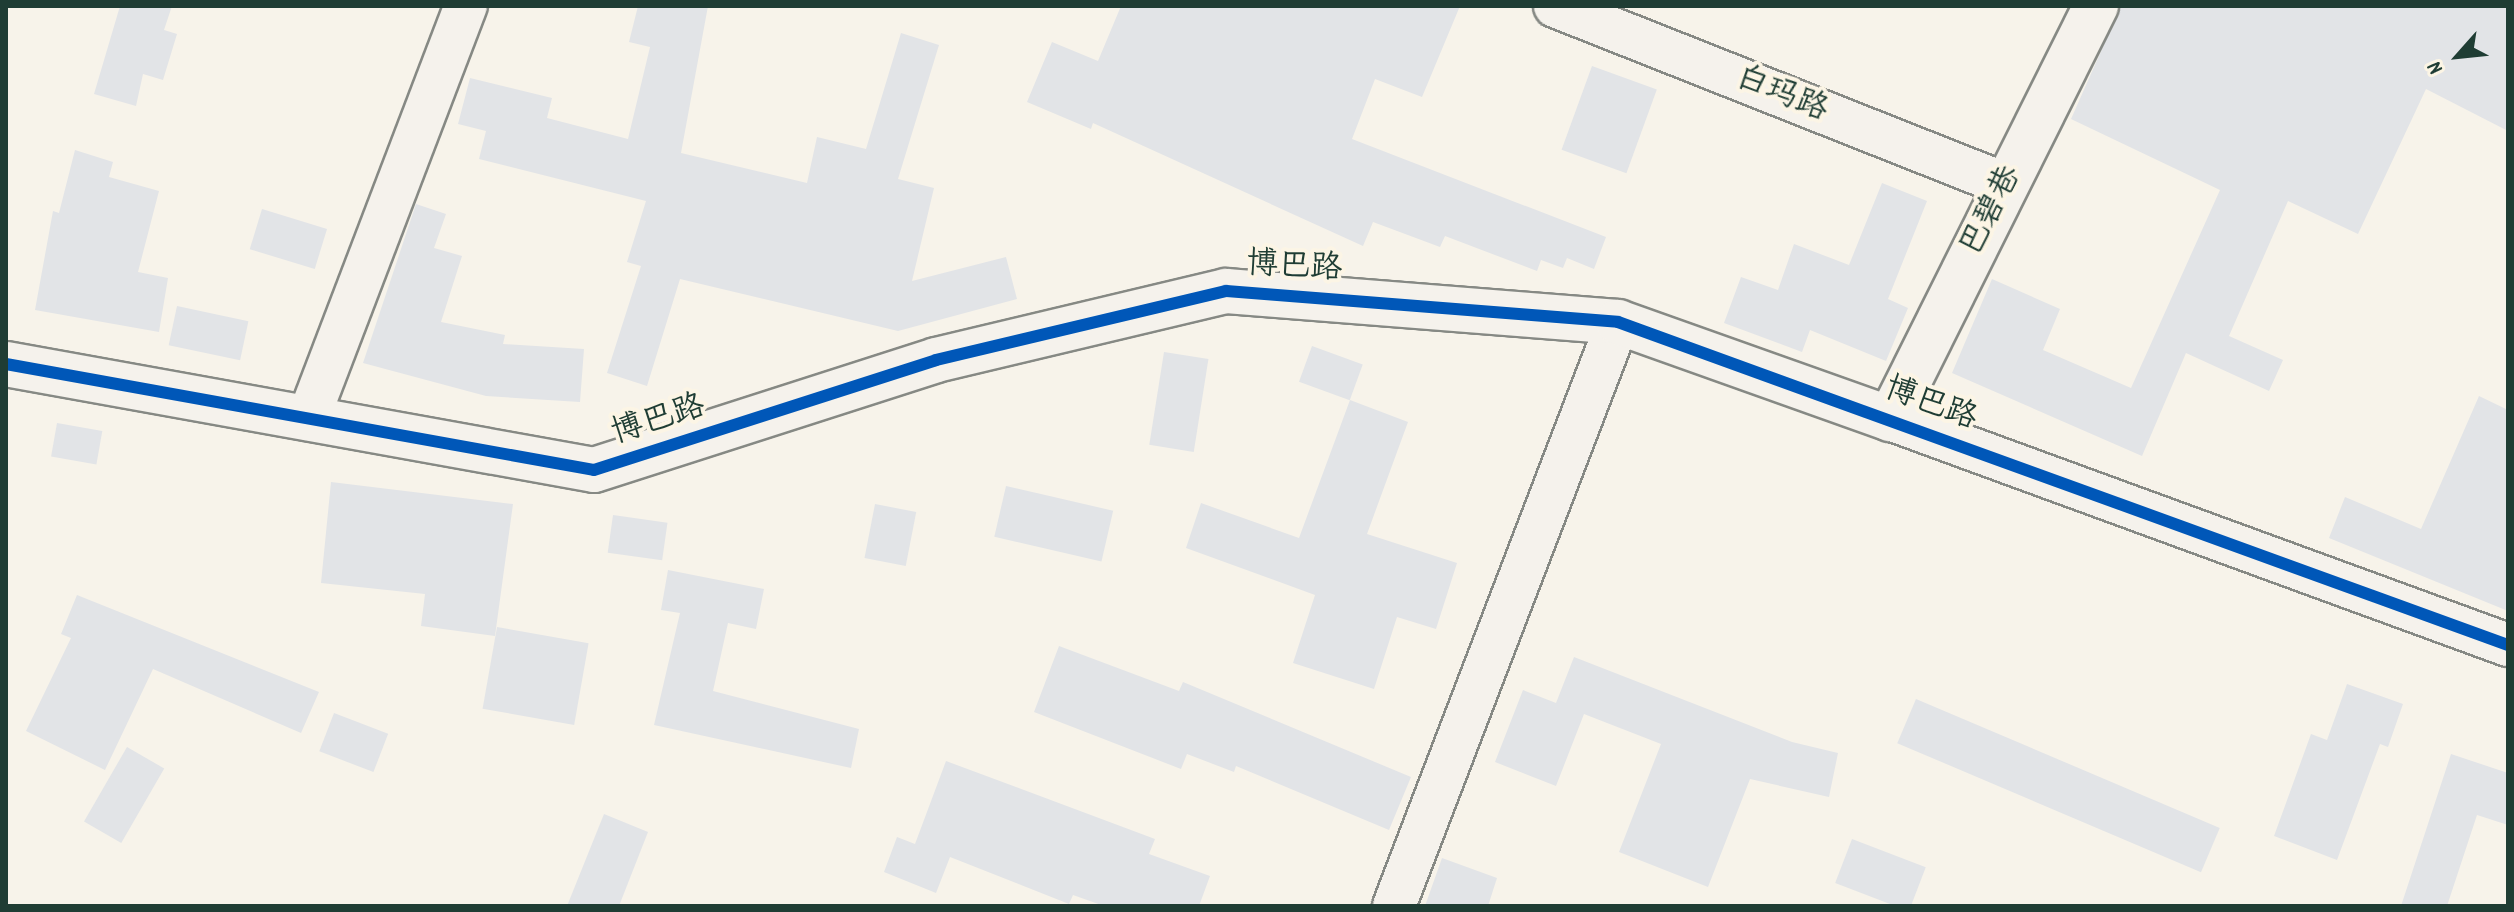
<!DOCTYPE html>
<html>
<head>
<meta charset="utf-8">
<style>
	body { margin:0 }
	#map { position:relative; width:2514px; height:912px; overflow:hidden; background:#f7f3ea; font-family:Dekko,"LXGW WenKai TC",sans-serif }
	div>[style] { position:absolute }
	.building>* { inset:0; background:#e2e4e7; transform-origin:0 0 }
	.roads { filter:drop-shadow(2px 0 #868984) drop-shadow(-2px 0 #868984) drop-shadow(0 2px #868984) drop-shadow(0 -2px #868984) }
	.street>* { height:42px; margin:-21px; padding:0 21px; transform-origin:21px; border-radius:21px; background:#f5f2ec }
	.secondary>* { height:44px; margin:-22px; padding:0 22px; transform-origin:22px; border-radius:22px; background:#f5f2ec }
	.cycleway>* { height:12px; margin:-6px; padding:0 6px; transform-origin:6px; border-radius:6px; background:#0057b8 }
	span { translate:-50% -50%; white-space:nowrap; text-align:center; line-height:1.15; -webkit-text-stroke:8px #fcf5e5; paint-order:stroke }
	.street-label { font-size:32px; color:#1f3d34 }
	.frame { position:absolute; inset:0; border:8px solid #1f3d34; pointer-events:none }
	.north { position:absolute; left:2418px; top:16px; width:80px; height:80px; -webkit-text-stroke:6px #fcf5e5; paint-order:stroke; rotate:243deg; font-size:22px; font-weight:700; line-height:32px; text-align:center; color:#1f3d34 }
	.north::after { content:''; display:block; margin:auto; width:28px; height:36px; background:#1f3d34; clip-path:polygon(50% 0,100% 100%,50% 72%,0 100%) }
</style>
</head>
<body>
<div id="map">
	<div class="building">
		<i style="clip-path:polygon(120px 6px,172px 6px,164px 30px,177px 34px,163px 80px,143px 74px,136px 106px,94px 94px)"></i>
		<i style="clip-path:polygon(638px 6px,708px 6px,681px 153px,807px 183px,817px 137px,866px 149px,901px 33px,939px 45px,898px 179px,934px 188px,912px 281px,1006px 257px,1017px 299px,898px 331px,680px 279px,647px 386px,607px 373px,641px 266px,627px 262px,646px 201px,479px 159px,486px 131px,458px 124px,470px 78px,552px 98px,547px 118px,628px 139px,650px 47px,629px 42px)"></i>
		<i style="clip-path:polygon(1121px 6px,1460px 6px,1422px 97px,1375px 79px,1352px 139px,1606px 237px,1594px 269px,1567px 258px,1563px 268px,1541px 260px,1537px 271px,1445px 236px,1440px 247px,1373px 222px,1363px 246px,1093px 123px,1091px 129px,1027px 102px,1052px 42px,1098px 61px)"></i>
		<i style="clip-path:polygon(2121px 6px,2508px 6px,2508px 131px,2426px 89px,2358px 234px,2288px 201px,2229px 336px,2283px 360px,2269px 391px,2186px 353px,2142px 456px,1952px 373px,1992px 279px,2060px 309px,2043px 350px,2131px 388px,2220px 190px,2071px 119px)"></i>
		<i style="left:1592px;top:66px;width:69px;height:89px;rotate:20deg"></i>
		<i style="clip-path:polygon(75px 150px,113px 162px,109px 177px,159px 191px,138px 272px,168px 278px,159px 332px,35px 310px,53px 211px,59px 213px)"></i>
		<i style="clip-path:polygon(1882px 183px,1927px 201px,1888px 299px,1908px 308px,1886px 361px,1810px 330px,1802px 352px,1724px 323px,1741px 277px,1778px 290px,1794px 244px,1849px 265px)"></i>
		<i style="clip-path:polygon(416px 204px,446px 214px,434px 248px,462px 256px,441px 322px,505px 335px,503px 344px,584px 349px,580px 402px,486px 396px,363px 363px)"></i>
		<i style="left:262px;top:209px;width:68px;height:42px;rotate:17deg"></i>
		<i style="left:177px;top:306px;width:73px;height:40px;rotate:12deg"></i>
		<i style="left:1312px;top:346px;width:54px;height:38px;rotate:20deg"></i>
		<i style="left:1164px;top:352px;width:45px;height:94px;rotate:9deg"></i>
		<i style="clip-path:polygon(2479px 396px,2508px 410px,2508px 611px,2329px 538px,2345px 497px,2421px 529px)"></i>
		<i style="clip-path:polygon(1350px 400px,1408px 422px,1367px 534px,1457px 563px,1436px 629px,1397px 617px,1374px 689px,1293px 663px,1315px 595px,1186px 548px,1201px 503px,1299px 538px)"></i>
		<i style="left:57px;top:423px;width:46px;height:34px;rotate:10deg"></i>
		<i style="clip-path:polygon(331px 482px,513px 504px,495px 636px,421px 626px,425px 594px,321px 583px)"></i>
		<i style="left:1006px;top:486px;width:110px;height:52px;rotate:13deg"></i>
		<i style="left:875px;top:504px;width:42px;height:55px;rotate:11deg"></i>
		<i style="left:613px;top:515px;width:55px;height:38px;rotate:8deg"></i>
		<i style="clip-path:polygon(668px 570px,764px 589px,756px 629px,728px 623px,713px 691px,859px 729px,851px 768px,654px 725px,680px 613px,661px 610px)"></i>
		<i style="clip-path:polygon(77px 595px,319px 692px,301px 733px,153px 669px,105px 770px,26px 731px,71px 638px,61px 634px)"></i>
		<i style="left:497px;top:627px;width:93px;height:83px;rotate:10deg"></i>
		<i style="clip-path:polygon(1059px 646px,1179px 691px,1183px 682px,1411px 777px,1389px 830px,1236px 766px,1234px 772px,1187px 754px,1181px 769px,1034px 712px)"></i>
		<i style="clip-path:polygon(1574px 657px,1792px 742px,1838px 753px,1829px 797px,1750px 779px,1708px 887px,1619px 852px,1661px 744px,1584px 714px,1556px 786px,1495px 762px,1523px 690px,1556px 703px)"></i>
		<i style="clip-path:polygon(2347px 684px,2403px 704px,2388px 747px,2380px 744px,2337px 860px,2274px 836px,2311px 734px,2327px 740px)"></i>
		<i style="left:1916px;top:699px;width:330px;height:48px;rotate:23deg"></i>
		<i style="left:334px;top:713px;width:58px;height:41px;rotate:21deg"></i>
		<i style="left:127px;top:747px;width:43px;height:86px;rotate:30deg"></i>
		<i style="clip-path:polygon(2451px 754px,2508px 773px,2508px 825px,2477px 815px,2447px 906px,2401px 906px)"></i>
		<i style="clip-path:polygon(946px 761px,1155px 839px,1149px 854px,1210px 876px,1199px 906px,1104px 906px,1073px 895px,1069px 904px,950px 857px,936px 893px,884px 872px,897px 837px,915px 844px)"></i>
		<i style="clip-path:polygon(604px 814px,648px 832px,619px 906px,567px 906px)"></i>
		<i style="left:1852px;top:839px;width:79px;height:47px;rotate:21deg"></i>
		<i style="clip-path:polygon(1442px 858px,1497px 878px,1488px 906px,1425px 906px)"></i>
	</div>
	<div class="roads">
		<div class="street">
			<i style="left:1555px;top:6px;width:486px;rotate:21.6deg"></i>
			<i style="left:308px;top:419px;width:442px;rotate:-69.1deg"></i>
			<i style="left:1890px;top:419px;width:658px;rotate:20.09deg"></i>
			<i style="left:1394px;top:906px;width:625px;rotate:-69.02deg"></i>
		</div>
		<div class="secondary">
			<i style="left:6px;top:364px;width:597px;rotate:10.22deg"></i>
			<i style="left:594px;top:470px;width:359px;rotate:-17.8deg"></i>
			<i style="left:936px;top:360px;width:298px;rotate:-13.4deg"></i>
			<i style="left:1226px;top:291px;width:393px;rotate:4.5deg"></i>
			<i style="left:1618px;top:322px;width:289px;rotate:19.6deg"></i>
			<i style="left:1890px;top:419px;width:462px;rotate:-63.5deg"></i>
		</div>
	</div>
	<div class="cycleway">
		<i style="left:6px;top:364px;width:597px;rotate:10.22deg"></i>
		<i style="left:594px;top:470px;width:359px;rotate:-17.8deg"></i>
		<i style="left:936px;top:360px;width:298px;rotate:-13.4deg"></i>
		<i style="left:1226px;top:291px;width:393px;rotate:4.5deg"></i>
		<i style="left:1618px;top:322px;width:947px;rotate:19.95deg"></i>
	</div>
	<div class="street-label">
		<span style="left:1781px;top:96px;rotate:22deg">白玛路</span>
		<span style="left:1993px;top:212px;rotate:-63deg">巴碧巷</span>
		<span style="left:1294px;top:269px;rotate:3deg">博巴路</span>
		<span style="left:1930px;top:406px;rotate:20deg">博巴路</span>
		<span style="left:659px;top:422px;rotate:-18deg">博巴路</span>
	</div>
	<div class="frame"></div>
	<div class="north">N</div>
</div>
</body>
</html>
